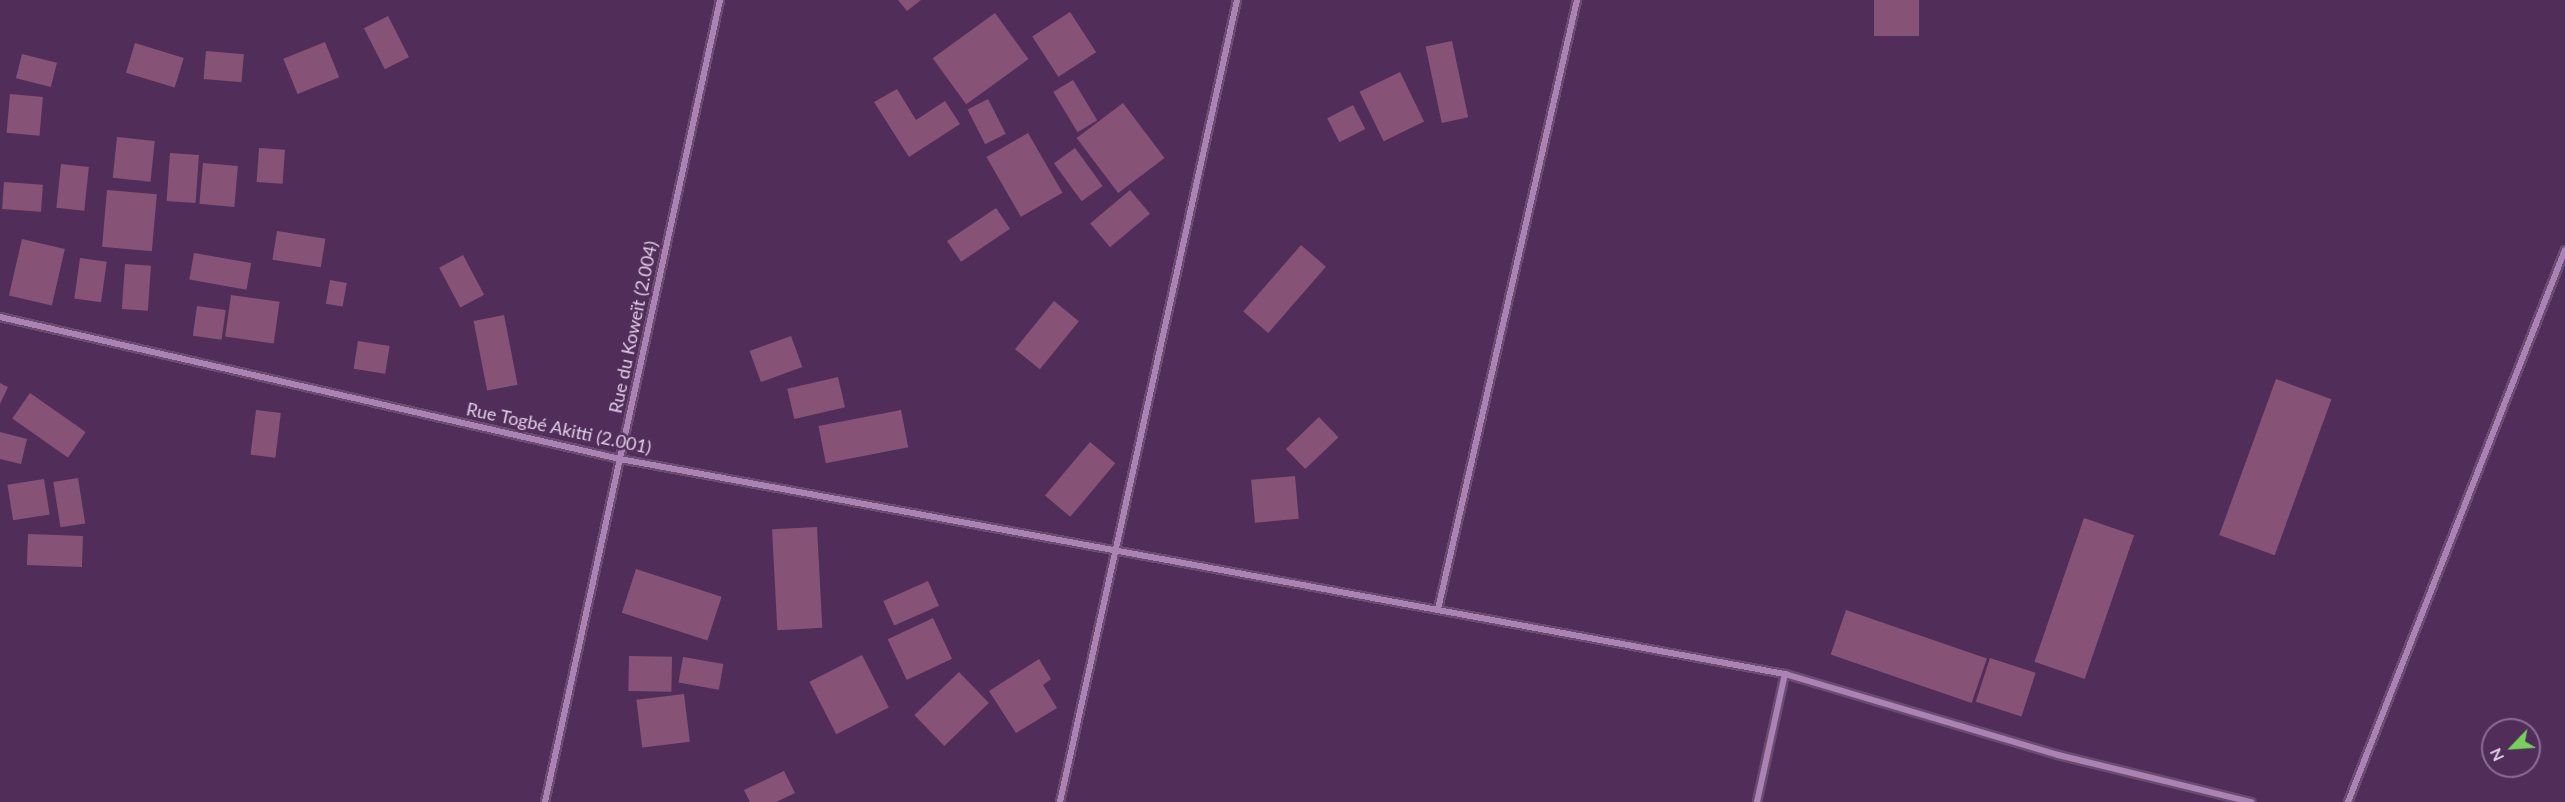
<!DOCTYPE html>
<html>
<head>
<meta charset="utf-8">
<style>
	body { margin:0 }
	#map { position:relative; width:2565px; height:802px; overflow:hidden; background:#512e5a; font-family:Lato,sans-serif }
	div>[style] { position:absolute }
	.building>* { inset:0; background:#865376; transform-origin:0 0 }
	.roads { filter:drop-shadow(2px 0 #694c70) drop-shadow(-2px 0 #694c70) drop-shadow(0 2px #694c70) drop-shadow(0 -2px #694c70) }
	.street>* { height:6px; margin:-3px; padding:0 3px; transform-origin:3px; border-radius:3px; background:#aa82b3 }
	span { translate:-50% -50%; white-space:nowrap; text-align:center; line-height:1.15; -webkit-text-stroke:5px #512e5a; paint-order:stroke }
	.street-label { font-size:18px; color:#e1cde6 }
	.north { position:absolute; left:2481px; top:718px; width:60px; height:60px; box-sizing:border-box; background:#512e5a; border:2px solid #8b6e92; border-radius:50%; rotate:245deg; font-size:16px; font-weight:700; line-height:24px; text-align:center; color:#e1cde6 }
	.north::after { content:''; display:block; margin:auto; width:21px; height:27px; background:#74d25b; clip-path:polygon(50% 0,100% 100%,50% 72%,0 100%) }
</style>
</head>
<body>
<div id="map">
	<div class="building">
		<i style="clip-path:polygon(898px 0,921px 0,907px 11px)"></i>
		<i style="left:1874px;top:0;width:45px;height:36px"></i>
		<i style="left:1070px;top:12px;width:48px;height:45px;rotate:57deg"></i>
		<i style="left:995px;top:13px;width:57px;height:77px;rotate:54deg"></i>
		<i style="left:388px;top:16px;width:46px;height:27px;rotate:63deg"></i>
		<i style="left:1452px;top:41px;width:78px;height:27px;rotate:78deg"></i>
		<i style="left:325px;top:42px;width:38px;height:45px;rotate:68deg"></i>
		<i style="left:135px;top:43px;width:51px;height:31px;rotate:17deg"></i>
		<i style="left:206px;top:51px;width:38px;height:28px;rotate:5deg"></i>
		<i style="left:22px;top:54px;width:36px;height:25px;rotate:14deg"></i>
		<i style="left:1400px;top:72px;width:55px;height:45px;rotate:64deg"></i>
		<i style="left:1073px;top:80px;width:47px;height:23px;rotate:59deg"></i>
		<i style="clip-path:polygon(897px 89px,916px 120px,945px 101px,960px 124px,909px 157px,874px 102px)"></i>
		<i style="left:10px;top:94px;width:33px;height:39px;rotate:5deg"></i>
		<i style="left:988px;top:99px;width:39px;height:23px;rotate:63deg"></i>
		<i style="left:1123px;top:103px;width:69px;height:58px;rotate:53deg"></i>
		<i style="left:1353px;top:105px;width:27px;height:29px;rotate:63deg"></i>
		<i style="left:1028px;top:133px;width:69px;height:48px;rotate:60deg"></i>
		<i style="left:117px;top:137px;width:38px;height:41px;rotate:6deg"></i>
		<i style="left:259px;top:148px;width:26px;height:34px;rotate:4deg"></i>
		<i style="left:1075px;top:148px;width:47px;height:26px;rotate:54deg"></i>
		<i style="left:170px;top:153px;width:29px;height:48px;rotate:4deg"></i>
		<i style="left:203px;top:163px;width:35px;height:41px;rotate:5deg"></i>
		<i style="left:61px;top:164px;width:28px;height:44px;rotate:6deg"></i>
		<i style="left:4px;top:182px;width:39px;height:27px;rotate:4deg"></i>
		<i style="left:107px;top:190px;width:50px;height:57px;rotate:5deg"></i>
		<i style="left:1130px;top:190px;width:31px;height:52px;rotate:50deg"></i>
		<i style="left:996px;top:208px;width:25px;height:59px;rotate:56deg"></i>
		<i style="left:277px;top:231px;width:49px;height:29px;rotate:9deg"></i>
		<i style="left:22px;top:239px;width:44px;height:58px;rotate:13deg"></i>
		<i style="left:1301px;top:245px;width:33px;height:88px;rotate:41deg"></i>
		<i style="left:194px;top:253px;width:58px;height:27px;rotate:10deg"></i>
		<i style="left:463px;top:255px;width:45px;height:27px;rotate:62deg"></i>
		<i style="left:80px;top:258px;width:27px;height:41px;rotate:8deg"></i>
		<i style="left:125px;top:264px;width:26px;height:45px;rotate:4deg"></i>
		<i style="left:330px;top:280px;width:17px;height:24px;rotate:10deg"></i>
		<i style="left:231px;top:295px;width:49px;height:42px;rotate:8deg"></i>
		<i style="left:1054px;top:301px;width:32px;height:62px;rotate:39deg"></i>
		<i style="left:197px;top:306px;width:29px;height:30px;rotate:8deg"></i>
		<i style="left:504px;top:315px;width:71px;height:31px;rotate:79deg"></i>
		<i style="left:791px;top:336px;width:33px;height:44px;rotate:70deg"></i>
		<i style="left:358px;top:341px;width:32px;height:28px;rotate:9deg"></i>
		<i style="left:838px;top:377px;width:31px;height:52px;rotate:77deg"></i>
		<i style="left:2276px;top:379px;width:59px;height:166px;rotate:20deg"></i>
		<i style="clip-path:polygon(0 383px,8px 387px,0 404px)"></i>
		<i style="left:30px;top:393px;width:68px;height:31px;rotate:35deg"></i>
		<i style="left:256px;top:410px;width:25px;height:45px;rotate:7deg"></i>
		<i style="left:901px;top:410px;width:38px;height:84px;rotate:79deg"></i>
		<i style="left:1319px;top:417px;width:28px;height:46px;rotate:46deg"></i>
		<i style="clip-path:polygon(0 432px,27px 439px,21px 464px,0 459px)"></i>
		<i style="left:1090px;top:442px;width:33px;height:70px;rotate:40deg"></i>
		<i style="left:1295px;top:476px;width:43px;height:44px;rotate:85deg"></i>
		<i style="left:78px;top:478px;width:46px;height:25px;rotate:81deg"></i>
		<i style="left:44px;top:479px;width:36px;height:37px;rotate:81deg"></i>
		<i style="left:2084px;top:518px;width:53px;height:152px;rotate:19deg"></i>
		<i style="left:817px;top:527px;width:101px;height:45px;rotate:87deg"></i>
		<i style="left:28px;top:534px;width:55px;height:31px;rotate:2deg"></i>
		<i style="left:636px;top:569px;width:90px;height:46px;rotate:18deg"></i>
		<i style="left:928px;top:581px;width:27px;height:49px;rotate:66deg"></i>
		<i style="left:1846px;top:610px;width:149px;height:47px;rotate:19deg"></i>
		<i style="left:933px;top:618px;width:45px;height:50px;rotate:65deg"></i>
		<i style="left:862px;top:655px;width:59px;height:59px;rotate:63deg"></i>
		<i style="left:629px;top:656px;width:43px;height:35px;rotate:1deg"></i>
		<i style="left:683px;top:657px;width:41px;height:26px;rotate:10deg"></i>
		<i style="left:1990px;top:658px;width:48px;height:46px;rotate:18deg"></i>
		<i style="clip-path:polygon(1039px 659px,1051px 679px,1043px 685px,1057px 708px,1016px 733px,989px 691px)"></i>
		<i style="left:959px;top:672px;width:43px;height:62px;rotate:46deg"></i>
		<i style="left:684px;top:694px;width:48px;height:48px;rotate:83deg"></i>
		<i style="clip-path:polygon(784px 771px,795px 793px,776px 802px,750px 802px,744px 790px)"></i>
	</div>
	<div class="roads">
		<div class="street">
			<i style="left:0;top:317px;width:636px;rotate:12.9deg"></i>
			<i style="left:620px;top:459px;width:1185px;rotate:10.46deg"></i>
			<i style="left:1785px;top:674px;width:285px;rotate:16.5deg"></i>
			<i style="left:2058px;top:755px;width:199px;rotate:13.7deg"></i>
			<i style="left:1438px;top:609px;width:625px;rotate:-77.14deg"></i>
			<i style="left:545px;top:802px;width:821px;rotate:-77.69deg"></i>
			<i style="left:1060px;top:802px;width:821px;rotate:-77.55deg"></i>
			<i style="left:1757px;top:802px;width:131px;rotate:-77.7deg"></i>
			<i style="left:2348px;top:802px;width:593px;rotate:-68.54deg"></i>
		</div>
	</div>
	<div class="street-label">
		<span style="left:633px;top:327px;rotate:-78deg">Rue du Koweït (2.004)</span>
		<span style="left:559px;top:428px;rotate:12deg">Rue Togbé Akitti (2.001)</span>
	</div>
	<div class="north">N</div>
</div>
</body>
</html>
